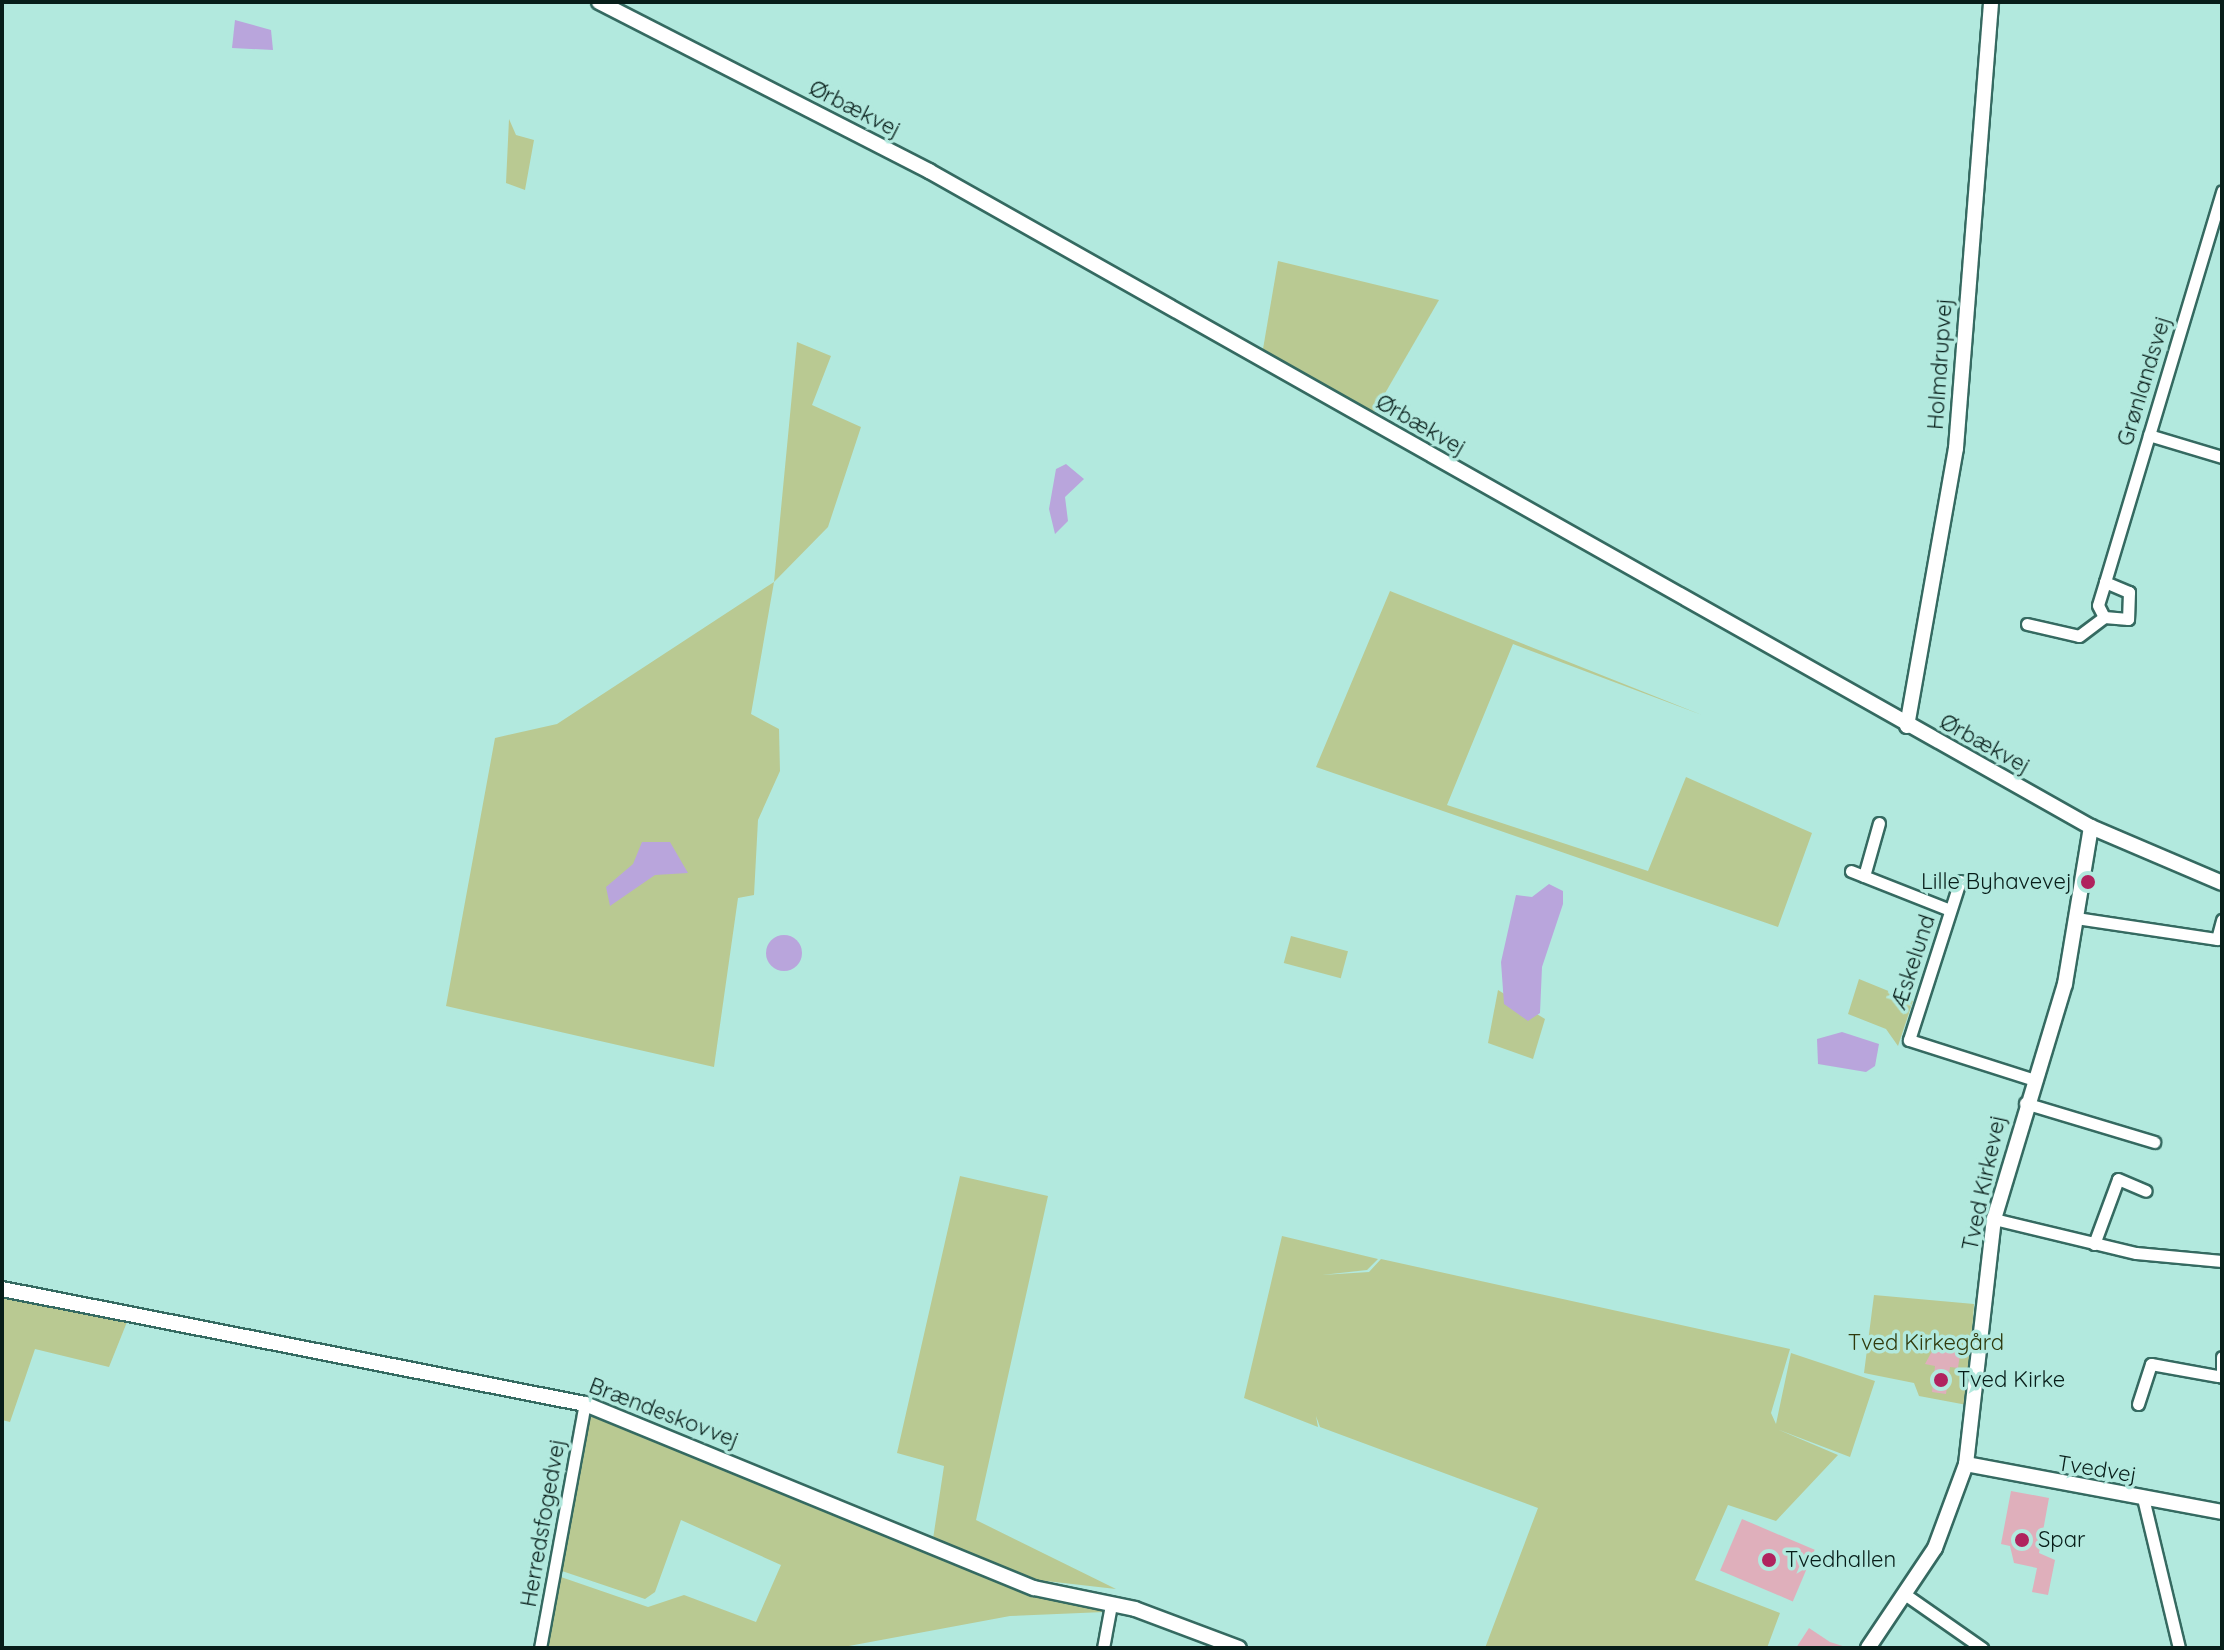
<!DOCTYPE html>
<html>
<head>
<meta charset="utf-8">
<style>
	body { margin:0 }
	#map { position:relative; width:2224px; height:1650px; overflow:hidden; background:#b2e9de; font-family:Quicksand,sans-serif }
	div>[style] { position:absolute }
	.green>* { inset:0; background:#b9c992; transform-origin:0 0 }
	.water>* { inset:0; background:#b9a5dc }
	.round { border-radius:50% }
	.building>* { inset:0; background:#dfafbb; transform-origin:0 0 }
	.roads { filter:drop-shadow(2px 0 #356a61) drop-shadow(-2px 0 #356a61) drop-shadow(0 2px #356a61) drop-shadow(0 -2px #356a61) }
	.minor>* { height:11px; margin:-5.5px; padding:0 5.5px; transform-origin:5.5px; border-radius:5.5px; background:#fff }
	.tertiary>* { height:14px; margin:-7px; padding:0 7px; transform-origin:7px; border-radius:7px; background:#fff }
	.dots>* { width:22px; height:22px; translate:-50% -50%; box-sizing:border-box; border:4px solid #b2e9de; border-radius:50% }
	span { translate:-50% -50%; white-space:nowrap; text-align:center; line-height:1.15; -webkit-text-stroke:7px #b2e9de; paint-order:stroke }
	.street-label { font-size:22px; color:#071d19 }
	.poi-label { font-size:22px; color:#071d19 }
	.right { translate:-100% -50%; text-align:right }
	.left { translate:0 -50%; text-align:left }
	.park-label { font-size:22px; color:#2f3a0d }
	.frame { position:absolute; inset:0; border:4px solid #071d19; pointer-events:none }
</style>
</head>
<body>
<div id="map">
	<div class="green">
		<i style="clip-path:polygon(509px 119px,516px 135px,534px 140px,525px 190px,506px 183px)"></i>
		<i style="clip-path:polygon(1278px 261px,1439px 300px,1373px 414px,1263px 349px)"></i>
		<i style="clip-path:polygon(797px 342px,831px 356px,812px 405px,861px 427px,828px 527px,774px 582px,751px 714px,779px 729px,780px 771px,758px 820px,754px 895px,738px 898px,714px 1067px,446px 1006px,495px 738px,557px 724px,774px 582px)"></i>
		<i style="clip-path:polygon(1390px 591px,1702px 715px,1513px 644px,1447px 805px,1648px 871px,1686px 777px,1812px 833px,1778px 927px,1316px 767px)"></i>
		<i style="left:1291px;top:936px;width:59px;height:28px;rotate:15deg"></i>
		<i style="clip-path:polygon(1859px 979px,1913px 1001px,1898px 1046px,1886px 1029px,1848px 1014px)"></i>
		<i style="clip-path:polygon(1498px 990px,1545px 1019px,1533px 1059px,1488px 1043px)"></i>
		<i style="clip-path:polygon(960px 1176px,1048px 1196px,976px 1520px,1116px 1589px,1037px 1580px,933px 1539px,944px 1466px,897px 1453px)"></i>
		<i style="clip-path:polygon(1282px 1236px,1378px 1259px,1367px 1270px,1322px 1275px,1369px 1272px,1381px 1259px,1790px 1349px,1771px 1413px,1776px 1424px,1791px 1353px,1875px 1381px,1850px 1457px,1777px 1429px,1838px 1455px,1776px 1521px,1728px 1505px,1695px 1580px,1780px 1613px,1767px 1648px,1485px 1648px,1538px 1508px,1320px 1427px,1316px 1416px,1318px 1427px,1244px 1398px)"></i>
		<i style="clip-path:polygon(1874px 1295px,1974px 1304px,1967px 1405px,1919px 1396px,1914px 1383px,1864px 1373px)"></i>
		<i style="clip-path:polygon(2px 1296px,127px 1322px,109px 1367px,35px 1349px,10px 1422px,2px 1420px)"></i>
		<i style="clip-path:polygon(589px 1412px,1008px 1580px,1104px 1607px,1104px 1612px,1010px 1616px,838px 1648px,545px 1648px,558px 1576px,648px 1607px,684px 1595px,756px 1622px,781px 1565px,681px 1520px,655px 1592px,645px 1599px,559px 1570px)"></i>
	</div>
	<div class="water">
		<i style="clip-path:polygon(235px 20px,271px 30px,273px 50px,232px 48px)"></i>
		<i style="clip-path:polygon(1066px 464px,1084px 479px,1065px 497px,1068px 521px,1055px 534px,1049px 509px,1056px 469px)"></i>
		<i style="clip-path:polygon(642px 842px,670px 842px,688px 873px,655px 875px,610px 906px,606px 887px,633px 864px)"></i>
		<i style="clip-path:polygon(1549px 884px,1563px 891px,1563px 904px,1542px 967px,1540px 1013px,1528px 1021px,1504px 1004px,1501px 962px,1516px 895px,1532px 897px)"></i>
		<i class="round" style="left:766px;top:935px;width:36px;height:36px"></i>
		<i style="clip-path:polygon(1842px 1032px,1879px 1044px,1875px 1066px,1866px 1072px,1818px 1064px,1817px 1039px)"></i>
	</div>
	<div class="building">
		<i style="clip-path:polygon(1937px 1342px,1960px 1354px,1958px 1368px,1950px 1367px,1946px 1394px,1932px 1392px,1935px 1366px,1925px 1364px)"></i>
		<i style="clip-path:polygon(2011px 1491px,2049px 1498px,2039px 1553px,2055px 1560px,2048px 1595px,2032px 1592px,2037px 1568px,2014px 1563px,2010px 1546px,2001px 1544px)"></i>
		<i style="left:1742px;top:1519px;width:79px;height:56px;rotate:23deg"></i>
		<i style="clip-path:polygon(1809px 1628px,1830px 1642px,1849px 1648px,1796px 1648px)"></i>
	</div>
	<div class="roads">
		<div class="minor">
			<i style="left:2149px;top:435px;width:76px;rotate:16.8deg"></i>
			<i style="left:2105px;top:582px;width:26px;rotate:23deg"></i>
			<i style="left:2129px;top:592px;width:27px;rotate:92deg"></i>
			<i style="left:2128px;top:619px;width:24px;rotate:-175deg"></i>
			<i style="left:2104px;top:617px;width:13px;rotate:-117deg"></i>
			<i style="left:2098px;top:605px;width:24px;rotate:-73deg"></i>
			<i style="left:2105px;top:582px;width:408px;rotate:-73.3deg"></i>
			<i style="left:2027px;top:624px;width:53px;rotate:13deg"></i>
			<i style="left:2079px;top:636px;width:31px;rotate:-37deg"></i>
			<i style="left:1851px;top:871px;width:106px;rotate:21.5deg"></i>
			<i style="left:1864px;top:876px;width:55px;rotate:-74.2deg"></i>
			<i style="left:1960px;top:881px;width:167px;rotate:107.8deg"></i>
			<i style="left:1909px;top:1040px;width:128px;rotate:17.7deg"></i>
			<i style="left:2076px;top:918px;width:143px;rotate:8.5deg"></i>
			<i style="left:2217px;top:939px;width:20px;rotate:-75deg"></i>
			<i style="left:2025px;top:1103px;width:135px;rotate:16.8deg"></i>
			<i style="left:1994px;top:1219px;width:146px;rotate:13.5deg"></i>
			<i style="left:2136px;top:1253px;width:86px;rotate:5.3deg"></i>
			<i style="left:2094px;top:1244px;width:69px;rotate:-69.7deg"></i>
			<i style="left:2118px;top:1179px;width:30px;rotate:23deg"></i>
			<i style="left:2222px;top:1357px;width:20px;rotate:90deg"></i>
			<i style="left:2138px;top:1404px;width:42px;rotate:-72deg"></i>
			<i style="left:2151px;top:1364px;width:68px;rotate:10.2deg"></i>
			<i style="left:2143px;top:1498px;width:154px;rotate:76.5deg"></i>
			<i style="left:1906px;top:1595px;width:93px;rotate:34.9deg"></i>
			<i style="left:540px;top:1648px;width:248px;rotate:-79.6deg"></i>
			<i style="left:1103px;top:1648px;width:44px;rotate:-79.5deg"></i>
		</div>
		<div class="tertiary">
			<i style="left:599px;top:2px;width:371px;rotate:27.1deg"></i>
			<i style="left:929px;top:171px;width:1334px;rotate:29.45deg"></i>
			<i style="left:2091px;top:827px;width:142px;rotate:23.1deg"></i>
			<i style="left:1907px;top:726px;width:282px;rotate:-80deg"></i>
			<i style="left:1956px;top:448px;width:447px;rotate:-85.5deg"></i>
			<i style="left:2px;top:1289px;width:594px;rotate:11.16deg"></i>
			<i style="left:585px;top:1404px;width:485px;rotate:22.3deg"></i>
			<i style="left:1034px;top:1588px;width:103px;rotate:11.7deg"></i>
			<i style="left:1135px;top:1609px;width:111px;rotate:20.6deg"></i>
			<i style="left:1966px;top:1464px;width:260px;rotate:10.6deg"></i>
			<i style="left:1868px;top:1648px;width:120px;rotate:-56.2deg"></i>
			<i style="left:1935px;top:1548px;width:90px;rotate:-69.7deg"></i>
			<i style="left:1966px;top:1464px;width:247px;rotate:-83.5deg"></i>
			<i style="left:1994px;top:1219px;width:245px;rotate:-73.2deg"></i>
			<i style="left:2065px;top:984px;width:159px;rotate:-80.6deg"></i>
		</div>
	</div>
	<div class="dots">
		<i style="left:2088px;top:882px;background:#b0235e"></i>
		<i style="left:1941px;top:1380px;background:#b0235e"></i>
		<i style="left:2022px;top:1540px;background:#b0235e"></i>
		<i style="left:1769px;top:1560px;background:#b0235e"></i>
	</div>
	<div class="street-label">
		<span style="left:855px;top:109px;rotate:27deg">Ørbækvej</span>
		<span style="left:1940px;top:364px;rotate:-86deg">Holmdrupvej</span>
		<span style="left:2144px;top:381px;rotate:-73deg">Grønlandsvej</span>
		<span style="left:1421px;top:425px;rotate:30deg">Ørbækvej</span>
		<span style="left:1985px;top:744px;rotate:29deg">Ørbækvej</span>
		<span style="left:1913px;top:962px;rotate:-72deg">Æskelund</span>
		<span style="left:1984px;top:1183px;rotate:-78deg">Tved Kirkevej</span>
		<span style="left:664px;top:1413px;rotate:21deg">Brændeskovvej</span>
		<span style="left:2097px;top:1469px;rotate:9deg">Tvedvej</span>
		<span style="left:543px;top:1523px;rotate:-80deg">Herredsfogedvej</span>
	</div>
	<div class="poi-label">
		<span class="right" style="left:2072px;top:882px">Lille Byhavevej</span>
		<span class="left" style="left:1957px;top:1380px">Tved Kirke</span>
		<span class="left" style="left:2038px;top:1540px">Spar</span>
		<span class="left" style="left:1785px;top:1560px">Tvedhallen</span>
	</div>
	<div class="park-label">
		<span style="left:1926px;top:1343px">Tved Kirkegård</span>
	</div>
	<div class="frame"></div>
</div>
</body>
</html>
